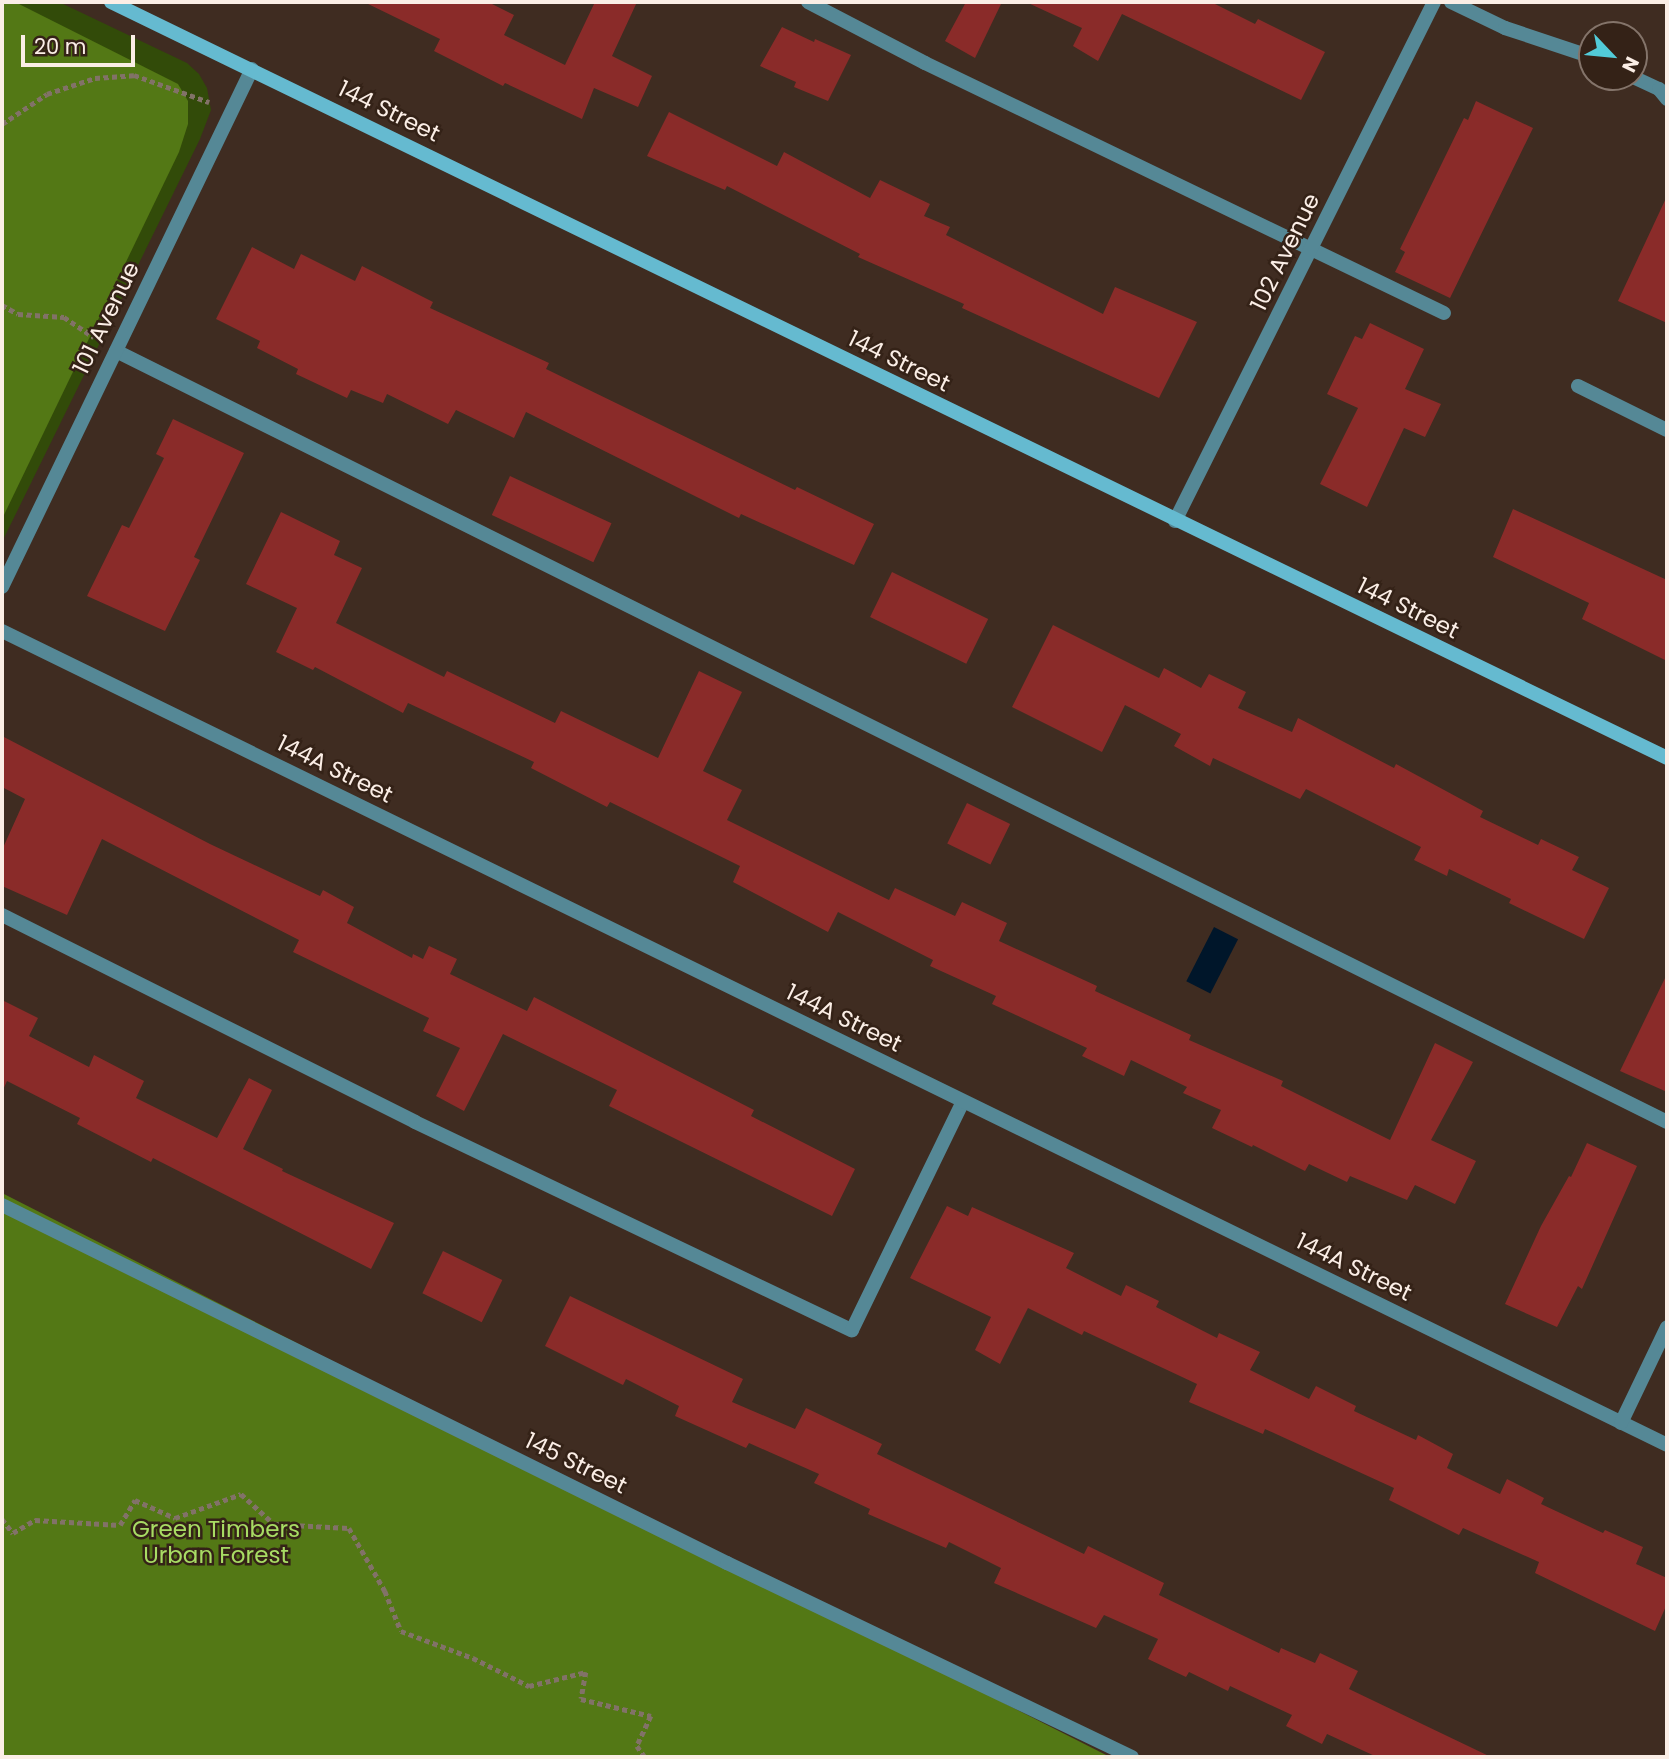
<!DOCTYPE html>
<html>
<head>
<meta charset="utf-8">
<style>
	body { margin:0 }
	#map { position:relative; width:1669px; height:1759px; overflow:hidden; background:#3f2c21; font-family:Poppins,sans-serif }
	div>[style] { position:absolute }
	.green>* { inset:0; background:#324b09 }
	.forest>* { inset:0; background:#537815 }
	.water>* { inset:0; background:#00162a; transform-origin:0 0 }
	.building>* { inset:0; background:#8a2b29; transform-origin:0 0 }
	.path>* { height:4.5px; margin-top:-2.25px; transform-origin:0; background:repeating-linear-gradient(90deg,#827268 0 5px,transparent 0 8.5px) }
	.service>* { height:14px; margin:-7px; padding:0 7px; transform-origin:7px; border-radius:7px; background:#558896 }
	.minor>* { height:14px; margin:-7px; padding:0 7px; transform-origin:7px; border-radius:7px; background:#558896 }
	.secondary>* { height:14px; margin:-7px; padding:0 7px; transform-origin:7px; border-radius:7px; background:#65bad0 }
	span { translate:-50% -50%; white-space:nowrap; text-align:center; line-height:1.15; -webkit-text-stroke:5px #342217; paint-order:stroke }
	.street-label { font-size:23px; color:#fbeee6 }
	.park-label { font-size:23px; color:#a8dc64 }
	.frame { position:absolute; inset:0; border:4px solid #fbeee6; pointer-events:none }
	.north { position:absolute; left:1578px; top:21px; width:70px; height:70px; box-sizing:border-box; background:#342217; border:2px solid #84746a; border-radius:50%; rotate:116deg; font-size:19px; font-weight:700; line-height:28px; text-align:center; color:#fbeee6 }
	.north::after { content:''; display:block; margin:auto; width:24px; height:32px; background:#52cbd8; clip-path:polygon(50% 0,100% 100%,50% 72%,0 100%) }
	.scale { position:absolute; left:21px; top:35px; width:114px; height:32px; box-sizing:border-box; border:4px solid #fbeee6; border-top:0; padding-left:9px; font-size:21px; line-height:24px; white-space:nowrap; color:#fbeee6; -webkit-text-stroke:5px #342217; paint-order:stroke }
</style>
</head>
<body>
<div id="map">
	<div class="green">
		<i style="clip-path:polygon(2px 2px,59px 2px,187px 63px,199px 74px,207px 88px,211px 110px,200px 139px,2px 542px)"></i>
	</div>
	<div class="forest">
		<i style="clip-path:polygon(2px 2px,15px 2px,178px 84px,188px 101px,188px 124px,179px 152px,2px 519px)"></i>
		<i style="clip-path:polygon(2px 1193px,1110px 1757px,2px 1757px)"></i>
	</div>
	<div class="water">
		<i style="left:1214px;top:927px;width:27px;height:61px;rotate:27deg"></i>
	</div>
	<div class="building">
		<i style="clip-path:polygon(364px 2px,488px 2px,514px 15px,504px 35px,565px 65px,595px 2px,637px 2px,612px 56px,652px 76px,638px 107px,594px 88px,582px 119px,505px 83px,503px 86px,434px 51px,440px 39px)"></i>
		<i style="clip-path:polygon(966px 2px,1002px 2px,975px 58px,945px 41px)"></i>
		<i style="clip-path:polygon(1026px 2px,1211px 2px,1255px 24px,1258px 19px,1325px 52px,1301px 100px,1122px 14px,1098px 61px,1073px 46px,1082px 28px)"></i>
		<i style="clip-path:polygon(782px 27px,814px 42px,815px 39px,851px 55px,828px 101px,794px 87px,796px 82px,760px 66px)"></i>
		<i style="clip-path:polygon(1476px 101px,1533px 128px,1450px 298px,1395px 272px,1405px 252px,1400px 249px,1464px 118px,1468px 120px)"></i>
		<i style="clip-path:polygon(669px 112px,777px 166px,784px 152px,870px 198px,880px 180px,930px 204px,924px 216px,950px 227px,946px 235px,1103px 314px,1115px 287px,1197px 322px,1159px 398px,962px 308px,964px 304px,858px 257px,860px 254px,727px 186px,725px 190px,647px 156px)"></i>
		<i style="clip-path:polygon(1667px 196px,1667px 323px,1618px 301px)"></i>
		<i style="clip-path:polygon(252px 247px,294px 269px,301px 254px,355px 281px,362px 266px,433px 302px,430px 308px,549px 363px,546px 369px,795px 490px,797px 487px,874px 524px,854px 565px,741px 514px,739px 518px,526px 412px,514px 438px,456px 410px,448px 424px,387px 394px,383px 403px,351px 390px,347px 398px,296px 374px,298px 369px,257px 348px,260px 341px,216px 319px)"></i>
		<i style="clip-path:polygon(1370px 323px,1424px 349px,1405px 389px,1441px 404px,1425px 437px,1404px 428px,1367px 507px,1320px 484px,1358px 408px,1327px 394px,1355px 336px,1362px 339px)"></i>
		<i style="clip-path:polygon(173px 419px,244px 453px,194px 557px,200px 560px,165px 631px,87px 596px,122px 525px,129px 528px,164px 458px,156px 454px)"></i>
		<i style="left:510px;top:476px;width:112px;height:43px;rotate:25deg"></i>
		<i style="clip-path:polygon(1513px 509px,1667px 580px,1667px 661px,1582px 619px,1589px 603px,1493px 557px)"></i>
		<i style="clip-path:polygon(281px 512px,340px 541px,334px 555px,362px 568px,336px 623px,444px 677px,447px 671px,555px 723px,561px 711px,658px 758px,699px 671px,742px 692px,703px 771px,742px 790px,727px 820px,889px 900px,895px 888px,955px 916px,962px 902px,1007px 923px,999px 941px,1097px 986px,1095px 991px,1191px 1035px,1189px 1040px,1283px 1081px,1281px 1086px,1390px 1140px,1435px 1043px,1473px 1062px,1431px 1140px,1476px 1161px,1455px 1204px,1415px 1185px,1407px 1200px,1350px 1176px,1347px 1182px,1309px 1164px,1305px 1171px,1253px 1145px,1252px 1147px,1212px 1128px,1221px 1110px,1183px 1093px,1187px 1087px,1131px 1060px,1124px 1076px,1082px 1056px,1087px 1048px,992px 1004px,996px 996px,930px 966px,933px 960px,838px 912px,828px 932px,733px 882px,740px 866px,610px 802px,607px 807px,531px 768px,534px 762px,408px 703px,403px 713px,315px 667px,313px 670px,276px 652px,297px 608px,246px 584px)"></i>
		<i style="left:892px;top:572px;width:107px;height:50px;rotate:26deg"></i>
		<i style="clip-path:polygon(1053px 625px,1159px 678px,1164px 668px,1201px 688px,1209px 674px,1246px 692px,1238px 708px,1292px 732px,1298px 718px,1394px 768px,1396px 764px,1483px 811px,1480px 817px,1538px 845px,1541px 839px,1579px 857px,1572px 870px,1609px 888px,1584px 939px,1509px 903px,1511px 899px,1449px 869px,1447px 876px,1414px 860px,1421px 847px,1306px 789px,1300px 799px,1213px 758px,1210px 766px,1174px 746px,1181px 734px,1125px 705px,1102px 752px,1012px 707px)"></i>
		<i style="clip-path:polygon(2px 736px,210px 844px,320px 896px,323px 890px,354px 907px,347px 923px,412px 958px,413px 954px,423px 959px,429px 946px,457px 959px,450px 974px,527px 1011px,534px 997px,754px 1110px,751px 1116px,855px 1169px,832px 1216px,609px 1106px,617px 1090px,503px 1034px,464px 1111px,436px 1096px,460px 1048px,423px 1031px,429px 1018px,293px 952px,299px 940px,102px 839px,67px 915px,2px 886px,2px 850px,25px 799px,2px 787px)"></i>
		<i style="left:967px;top:803px;width:48px;height:45px;rotate:26deg"></i>
		<i style="clip-path:polygon(1667px 974px,1667px 1092px,1620px 1071px)"></i>
		<i style="clip-path:polygon(2px 1000px,38px 1018px,29px 1036px,89px 1067px,94px 1055px,144px 1081px,136px 1098px,217px 1138px,249px 1078px,272px 1090px,243px 1149px,283px 1169px,282px 1171px,394px 1223px,371px 1269px,153px 1158px,151px 1162px,77px 1124px,80px 1118px,7px 1081px,2px 1092px)"></i>
		<i style="clip-path:polygon(1587px 1143px,1637px 1166px,1582px 1289px,1578px 1286px,1557px 1327px,1505px 1304px,1541px 1226px,1569px 1176px,1571px 1177px)"></i>
		<i style="clip-path:polygon(947px 1206px,968px 1216px,972px 1207px,1074px 1253px,1066px 1268px,1121px 1296px,1126px 1285px,1159px 1301px,1156px 1307px,1217px 1338px,1219px 1333px,1260px 1352px,1250px 1370px,1309px 1399px,1316px 1386px,1356px 1406px,1354px 1411px,1416px 1440px,1418px 1435px,1453px 1454px,1447px 1468px,1500px 1494px,1507px 1479px,1544px 1498px,1541px 1504px,1603px 1533px,1605px 1530px,1643px 1547px,1636px 1564px,1667px 1578px,1667px 1604px,1655px 1631px,1535px 1573px,1539px 1562px,1463px 1528px,1459px 1535px,1389px 1500px,1394px 1488px,1265px 1429px,1263px 1434px,1189px 1402px,1197px 1384px,1084px 1331px,1082px 1335px,1028px 1308px,1000px 1364px,975px 1350px,991px 1317px,910px 1278px)"></i>
		<i style="left:443px;top:1251px;width:66px;height:47px;rotate:26deg"></i>
		<i style="clip-path:polygon(570px 1296px,743px 1379px,732px 1402px,795px 1429px,806px 1408px,882px 1444px,877px 1454px,1084px 1554px,1088px 1546px,1164px 1583px,1159px 1595px,1279px 1653px,1281px 1648px,1315px 1663px,1320px 1653px,1358px 1671px,1349px 1689px,1491px 1757px,1377px 1757px,1327px 1734px,1322px 1744px,1286px 1726px,1292px 1715px,1230px 1686px,1228px 1691px,1189px 1672px,1186px 1677px,1148px 1659px,1158px 1639px,1104px 1615px,1096px 1628px,994px 1583px,1001px 1568px,949px 1542px,946px 1548px,868px 1514px,870px 1509px,814px 1483px,819px 1474px,749px 1443px,746px 1448px,675px 1416px,679px 1406px,626px 1379px,623px 1385px,545px 1346px)"></i>
	</div>
	<div class="path">
		<i style="left:2px;top:124px;width:54px;rotate:-33.7deg"></i>
		<i style="left:47px;top:94px;width:51px;rotate:-18.4deg"></i>
		<i style="left:95px;top:78px;width:39px;rotate:-4deg"></i>
		<i style="left:134px;top:75px;width:80px;rotate:19.8deg"></i>
		<i style="left:2px;top:305px;width:18px;rotate:29deg"></i>
		<i style="left:18px;top:314px;width:46px;rotate:3.7deg"></i>
		<i style="left:64px;top:317px;width:36px;rotate:34deg"></i>
		<i style="left:2px;top:1519px;width:18px;rotate:52deg"></i>
		<i style="left:13px;top:1533px;width:26px;rotate:-31deg"></i>
		<i style="left:35px;top:1520px;width:85px;rotate:3.4deg"></i>
		<i style="left:120px;top:1525px;width:29px;rotate:-59deg"></i>
		<i style="left:135px;top:1500px;width:44px;rotate:24.2deg"></i>
		<i style="left:175px;top:1518px;width:70px;rotate:-20deg"></i>
		<i style="left:241px;top:1494px;width:45px;rotate:42.3deg"></i>
		<i style="left:274px;top:1524px;width:75px;rotate:3.1deg"></i>
		<i style="left:349px;top:1528px;width:73px;rotate:60.3deg"></i>
		<i style="left:385px;top:1591px;width:43px;rotate:68.2deg"></i>
		<i style="left:401px;top:1631px;width:77px;rotate:20.6deg"></i>
		<i style="left:473px;top:1658px;width:63px;rotate:26.6deg"></i>
		<i style="left:529px;top:1686px;width:59px;rotate:-13.8deg"></i>
		<i style="left:586px;top:1672px;width:27px;rotate:100deg"></i>
		<i style="left:581px;top:1699px;width:72px;rotate:13.7deg"></i>
		<i style="left:651px;top:1716px;width:33px;rotate:115deg"></i>
		<i style="left:637px;top:1746px;width:14px;rotate:54deg"></i>
	</div>
	<div class="service">
		<i style="left:808px;top:2px;width:132px;rotate:27.5deg"></i>
		<i style="left:925px;top:63px;width:576px;rotate:25.72deg"></i>
		<i style="left:116px;top:351px;width:1732px;rotate:26.43deg"></i>
		<i style="left:1578px;top:386px;width:99px;rotate:26.3deg"></i>
		<i style="left:2px;top:915px;width:462px;rotate:26.6deg"></i>
		<i style="left:415px;top:1122px;width:484px;rotate:25.5deg"></i>
		<i style="left:852px;top:1330px;width:254px;rotate:-64.1deg"></i>
	</div>
	<div class="minor">
		<i style="left:1451px;top:2px;width:60px;rotate:25.7deg"></i>
		<i style="left:1505px;top:28px;width:92px;rotate:18.4deg"></i>
		<i style="left:1633px;top:77px;width:29px;rotate:25deg"></i>
		<i style="left:1659px;top:89px;width:13px;rotate:51deg"></i>
		<i style="left:1175px;top:521px;width:580px;rotate:-63.48deg"></i>
		<i style="left:2px;top:587px;width:575px;rotate:-64.24deg"></i>
		<i style="left:2px;top:631px;width:1853px;rotate:26.05deg"></i>
		<i style="left:2px;top:1205px;width:809px;rotate:26.28deg"></i>
		<i style="left:727px;top:1563px;width:449px;rotate:25.6deg"></i>
		<i style="left:1621px;top:1423px;width:106px;rotate:-64.4deg"></i>
	</div>
	<div class="secondary">
		<i style="left:111px;top:2px;width:1730px;rotate:25.91deg"></i>
	</div>
	<div class="street-label">
		<span style="left:389px;top:111px;rotate:26deg">144 Street</span>
		<span style="left:1285px;top:252px;rotate:-64deg">102 Avenue</span>
		<span style="left:106px;top:318px;rotate:-64deg">101 Avenue</span>
		<span style="left:899px;top:361px;rotate:26deg">144 Street</span>
		<span style="left:1408px;top:608px;rotate:26deg">144 Street</span>
		<span style="left:335px;top:769px;rotate:26deg">144A Street</span>
		<span style="left:844px;top:1018px;rotate:26deg">144A Street</span>
		<span style="left:1354px;top:1267px;rotate:26deg">144A Street</span>
		<span style="left:576px;top:1463px;rotate:26deg">145 Street</span>
	</div>
	<div class="park-label">
		<span style="left:216px;top:1542px">Green Timbers<br>Urban Forest</span>
	</div>
	<div class="frame"></div>
	<div class="north">N</div>
	<div class="scale">20 m</div>
</div>
</body>
</html>
